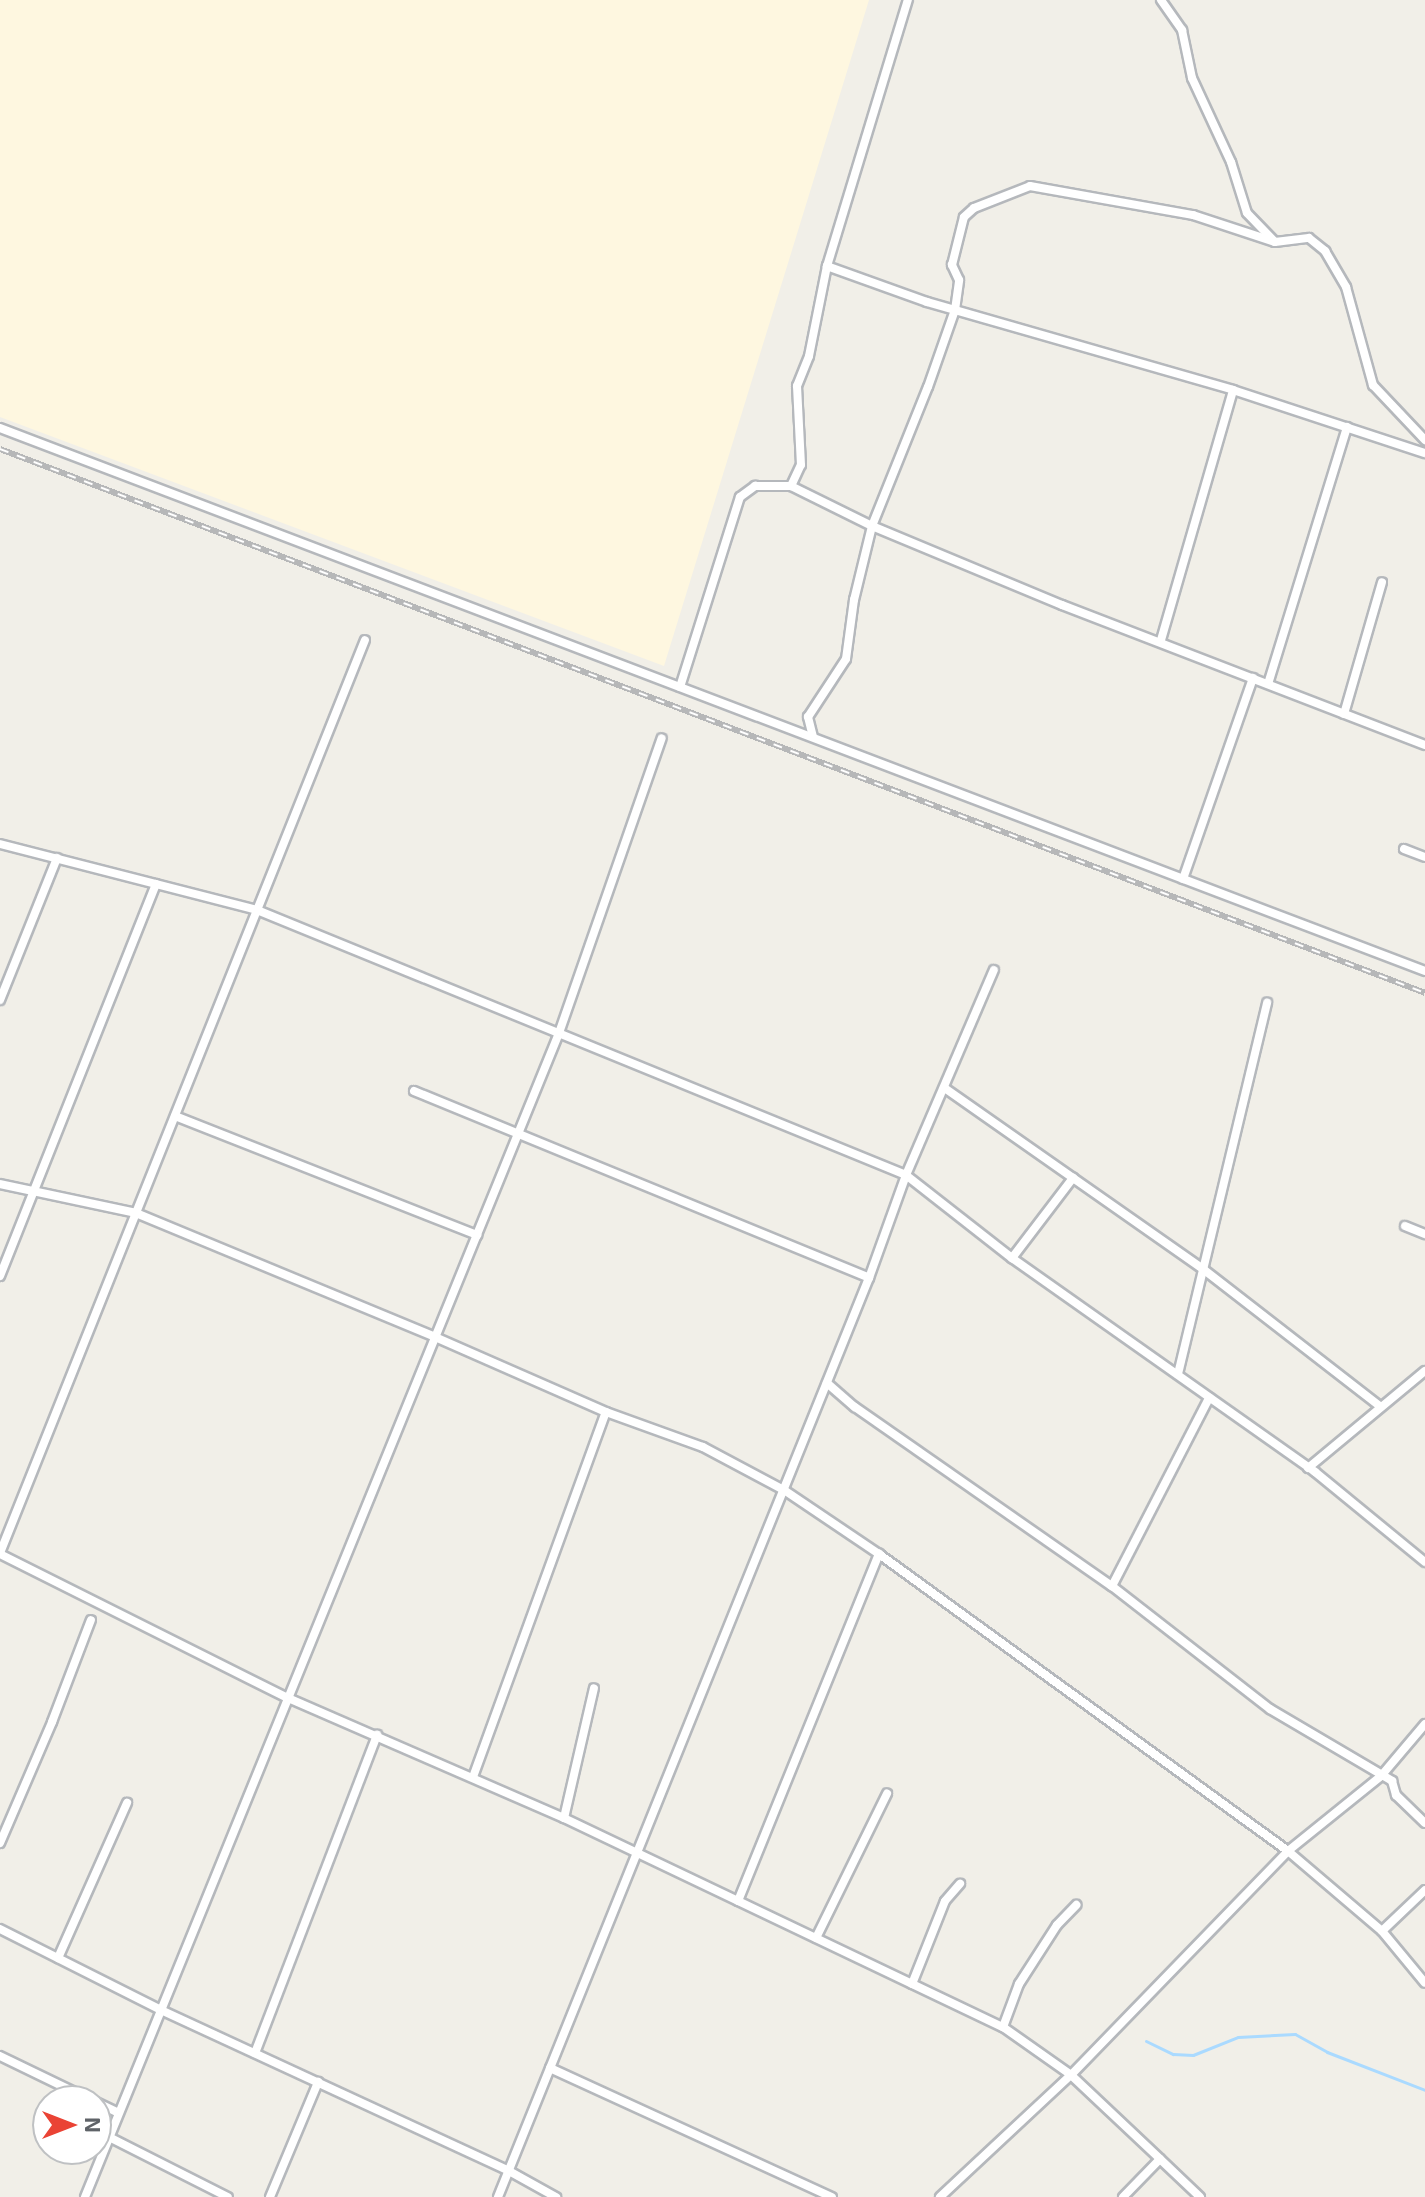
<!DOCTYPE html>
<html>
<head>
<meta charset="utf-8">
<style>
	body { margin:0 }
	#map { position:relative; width:1425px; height:2197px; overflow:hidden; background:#f1efe8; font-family:"Exo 2",sans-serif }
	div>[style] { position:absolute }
	.commercial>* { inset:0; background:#fef7e0 }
	.stream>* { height:3px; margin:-1.5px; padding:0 1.5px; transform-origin:1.5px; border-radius:1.5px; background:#aadaff }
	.roads { filter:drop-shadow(2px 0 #b5b8bc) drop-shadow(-2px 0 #b5b8bc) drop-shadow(0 2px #b5b8bc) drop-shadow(0 -2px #b5b8bc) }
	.street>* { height:8px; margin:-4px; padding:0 4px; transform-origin:4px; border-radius:4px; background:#fff }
	.rail>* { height:6px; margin-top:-3px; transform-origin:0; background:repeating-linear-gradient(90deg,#fff 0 9px,#b6b7b8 0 18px); box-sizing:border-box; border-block:2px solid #b6b7b8 }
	span { translate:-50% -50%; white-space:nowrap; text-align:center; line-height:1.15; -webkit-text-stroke:8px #fff; paint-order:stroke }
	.north { position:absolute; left:32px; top:2085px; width:80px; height:80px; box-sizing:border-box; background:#fff; border:2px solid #bfc1c3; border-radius:50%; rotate:90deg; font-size:22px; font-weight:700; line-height:32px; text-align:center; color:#5f6368 }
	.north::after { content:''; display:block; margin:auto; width:28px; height:36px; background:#ea4335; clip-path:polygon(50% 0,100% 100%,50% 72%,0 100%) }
</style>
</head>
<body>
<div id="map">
	<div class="commercial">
		<i style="clip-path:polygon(0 0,869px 0,664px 666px,0 417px)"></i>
	</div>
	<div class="stream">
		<i style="left:1146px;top:2041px;width:30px;rotate:26deg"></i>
		<i style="left:1173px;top:2054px;width:20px;rotate:3deg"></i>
		<i style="left:1193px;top:2055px;width:48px;rotate:-21.8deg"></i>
		<i style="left:1238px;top:2037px;width:57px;rotate:-3deg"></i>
		<i style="left:1295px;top:2034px;width:37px;rotate:29deg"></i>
		<i style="left:1327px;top:2052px;width:105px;rotate:21.2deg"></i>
	</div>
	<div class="roads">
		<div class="street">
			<i style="left:1161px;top:0;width:37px;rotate:55deg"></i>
			<i style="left:1182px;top:30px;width:49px;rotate:78.2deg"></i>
			<i style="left:1192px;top:78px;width:93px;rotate:65.1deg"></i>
			<i style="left:1231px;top:162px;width:53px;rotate:72.6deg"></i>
			<i style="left:1247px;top:213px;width:40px;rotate:46deg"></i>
			<i style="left:1275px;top:242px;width:34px;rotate:-7deg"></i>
			<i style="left:1309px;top:238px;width:21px;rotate:39deg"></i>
			<i style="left:1325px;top:251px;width:42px;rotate:59.7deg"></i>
			<i style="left:1346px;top:287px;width:102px;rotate:74.6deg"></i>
			<i style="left:1373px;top:385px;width:76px;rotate:46.6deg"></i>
			<i style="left:827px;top:266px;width:106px;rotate:19.8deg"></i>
			<i style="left:927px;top:302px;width:318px;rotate:16deg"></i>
			<i style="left:1233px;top:390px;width:202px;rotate:18.2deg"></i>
			<i style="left:0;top:428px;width:1525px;rotate:20.86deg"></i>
			<i style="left:791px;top:486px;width:23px;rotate:-65deg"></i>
			<i style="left:801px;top:465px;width:79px;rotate:-92.9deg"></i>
			<i style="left:797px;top:386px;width:32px;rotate:-68deg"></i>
			<i style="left:809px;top:356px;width:92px;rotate:-78.7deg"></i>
			<i style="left:827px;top:266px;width:278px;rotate:-73.1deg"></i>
			<i style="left:1161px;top:640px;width:260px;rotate:-73.9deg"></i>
			<i style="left:1268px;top:684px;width:269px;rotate:-72.9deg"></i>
			<i style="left:680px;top:687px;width:199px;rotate:-72.5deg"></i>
			<i style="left:740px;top:497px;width:19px;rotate:-36deg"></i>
			<i style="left:755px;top:486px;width:36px"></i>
			<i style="left:791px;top:486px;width:90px;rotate:26.3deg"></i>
			<i style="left:872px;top:526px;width:206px;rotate:22.6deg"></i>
			<i style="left:1062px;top:605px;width:389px;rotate:21.1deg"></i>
			<i style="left:1344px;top:714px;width:137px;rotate:-73.9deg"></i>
			<i style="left:813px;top:737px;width:21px;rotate:-104deg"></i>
			<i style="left:808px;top:717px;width:69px;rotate:-56.8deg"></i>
			<i style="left:846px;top:659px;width:60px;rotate:-82.3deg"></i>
			<i style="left:854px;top:600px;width:76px;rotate:-76.3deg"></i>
			<i style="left:872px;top:526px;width:150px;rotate:-68.1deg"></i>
			<i style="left:928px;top:387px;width:82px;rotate:-70.7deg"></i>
			<i style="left:955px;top:310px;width:30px;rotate:-82deg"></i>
			<i style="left:959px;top:280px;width:17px;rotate:-115deg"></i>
			<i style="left:952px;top:265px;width:49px;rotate:-76deg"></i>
			<i style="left:964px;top:217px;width:13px;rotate:-42deg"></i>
			<i style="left:974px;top:208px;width:60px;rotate:-21.4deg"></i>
			<i style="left:1030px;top:186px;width:166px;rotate:10.1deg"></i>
			<i style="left:1193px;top:215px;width:86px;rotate:18.2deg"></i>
			<i style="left:0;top:844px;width:265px;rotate:14.4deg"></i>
			<i style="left:257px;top:910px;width:701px;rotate:22.21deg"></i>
			<i style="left:906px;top:1175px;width:135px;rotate:38.1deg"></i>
			<i style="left:1012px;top:1258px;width:371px;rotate:35.2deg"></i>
			<i style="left:1315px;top:1472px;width:142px;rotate:39.3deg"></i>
			<i style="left:1404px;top:849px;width:22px;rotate:21deg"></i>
			<i style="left:1183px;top:879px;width:213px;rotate:-70.8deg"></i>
			<i style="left:0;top:1000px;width:153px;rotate:-68.1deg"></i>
			<i style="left:946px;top:1089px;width:314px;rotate:35deg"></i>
			<i style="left:1203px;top:1269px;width:225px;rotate:37.8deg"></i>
			<i style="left:414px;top:1091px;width:492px;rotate:22.3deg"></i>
			<i style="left:175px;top:1116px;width:325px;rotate:21.5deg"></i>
			<i style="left:0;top:1184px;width:139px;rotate:12deg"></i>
			<i style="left:136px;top:1213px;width:324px;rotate:22.5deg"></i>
			<i style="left:435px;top:1337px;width:187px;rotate:23.7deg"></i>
			<i style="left:606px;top:1412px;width:103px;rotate:19.8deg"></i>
			<i style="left:703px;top:1447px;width:92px;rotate:28deg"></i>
			<i style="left:784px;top:1490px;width:115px;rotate:34deg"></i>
			<i style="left:879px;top:1554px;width:505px;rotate:35.99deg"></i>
			<i style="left:1288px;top:1851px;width:123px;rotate:40.4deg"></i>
			<i style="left:1382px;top:1931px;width:67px;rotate:50.4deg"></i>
			<i style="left:1405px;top:1226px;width:22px;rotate:22deg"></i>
			<i style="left:1012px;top:1258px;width:101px;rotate:-52.7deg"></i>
			<i style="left:0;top:1276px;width:422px;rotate:-68.3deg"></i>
			<i style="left:1178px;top:1374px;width:382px;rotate:-76.5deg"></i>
			<i style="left:827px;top:1383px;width:37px;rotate:41deg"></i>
			<i style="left:855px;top:1407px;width:313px;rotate:34.9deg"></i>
			<i style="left:1112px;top:1586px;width:200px;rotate:37.9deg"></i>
			<i style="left:1270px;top:1709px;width:142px;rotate:30.5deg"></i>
			<i style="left:1392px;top:1781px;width:15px;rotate:74deg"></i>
			<i style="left:1396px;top:1795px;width:40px;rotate:44deg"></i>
			<i style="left:1308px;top:1468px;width:152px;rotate:-39.7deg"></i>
			<i style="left:0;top:1553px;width:983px;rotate:-68.21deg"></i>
			<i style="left:0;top:1554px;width:322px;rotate:26.6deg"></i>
			<i style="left:288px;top:1698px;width:301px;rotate:23.5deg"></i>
			<i style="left:564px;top:1818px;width:486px;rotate:25.5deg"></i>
			<i style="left:1003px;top:2027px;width:83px;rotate:35.2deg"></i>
			<i style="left:1071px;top:2075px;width:122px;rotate:43.3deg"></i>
			<i style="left:1160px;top:2159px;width:53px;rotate:134.2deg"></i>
			<i style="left:1112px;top:1586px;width:212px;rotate:-62.7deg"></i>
			<i style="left:473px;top:1777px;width:388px;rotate:-70deg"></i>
			<i style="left:564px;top:1818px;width:133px;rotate:-77deg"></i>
			<i style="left:0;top:1843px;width:132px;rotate:-66.7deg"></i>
			<i style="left:52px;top:1722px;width:109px;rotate:-69.1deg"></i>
			<i style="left:738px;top:1901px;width:375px;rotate:-67.9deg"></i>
			<i style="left:0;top:1929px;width:180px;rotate:26.7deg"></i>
			<i style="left:161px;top:2010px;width:383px;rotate:24.8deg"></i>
			<i style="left:509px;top:2171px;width:54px;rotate:29deg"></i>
			<i style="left:1382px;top:1931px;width:59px;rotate:-43.6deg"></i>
			<i style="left:816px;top:1938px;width:161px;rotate:-63.8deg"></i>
			<i style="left:58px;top:1958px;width:170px;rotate:-66deg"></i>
			<i style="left:912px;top:1984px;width:89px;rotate:-68.3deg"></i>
			<i style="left:945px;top:1901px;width:23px;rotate:-49deg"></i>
			<i style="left:1003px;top:2027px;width:46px;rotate:-69.6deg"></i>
			<i style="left:1019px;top:1984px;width:70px;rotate:-57.2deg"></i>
			<i style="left:1057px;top:1925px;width:28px;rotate:-46deg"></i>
			<i style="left:255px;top:2053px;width:341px;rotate:-69deg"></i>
			<i style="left:0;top:2056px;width:103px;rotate:25.8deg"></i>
			<i style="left:550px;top:2068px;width:310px;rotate:24.6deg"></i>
			<i style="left:96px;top:2102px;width:25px;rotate:26deg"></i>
			<i style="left:109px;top:2137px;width:133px;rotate:26.8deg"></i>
			<i style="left:1160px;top:2159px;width:55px;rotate:43.5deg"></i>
			<i style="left:85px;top:2197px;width:1257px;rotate:-67.84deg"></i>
			<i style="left:559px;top:1033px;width:312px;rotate:-70.8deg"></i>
			<i style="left:270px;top:2197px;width:125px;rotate:-67.3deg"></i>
			<i style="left:498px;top:2197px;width:991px;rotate:-68.02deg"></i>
			<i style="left:869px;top:1278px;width:109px;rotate:-70.2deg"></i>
			<i style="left:906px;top:1175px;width:223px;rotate:-66.8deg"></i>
			<i style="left:940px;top:2197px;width:179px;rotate:-43deg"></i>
			<i style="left:1071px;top:2075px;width:312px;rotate:-45.9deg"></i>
			<i style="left:1288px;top:1851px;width:119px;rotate:-38.9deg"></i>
			<i style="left:1381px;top:1776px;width:68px;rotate:-49.8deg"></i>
		</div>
	</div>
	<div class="rail">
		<i style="left:0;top:449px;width:1525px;rotate:20.89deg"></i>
	</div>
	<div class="north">N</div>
</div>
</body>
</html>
